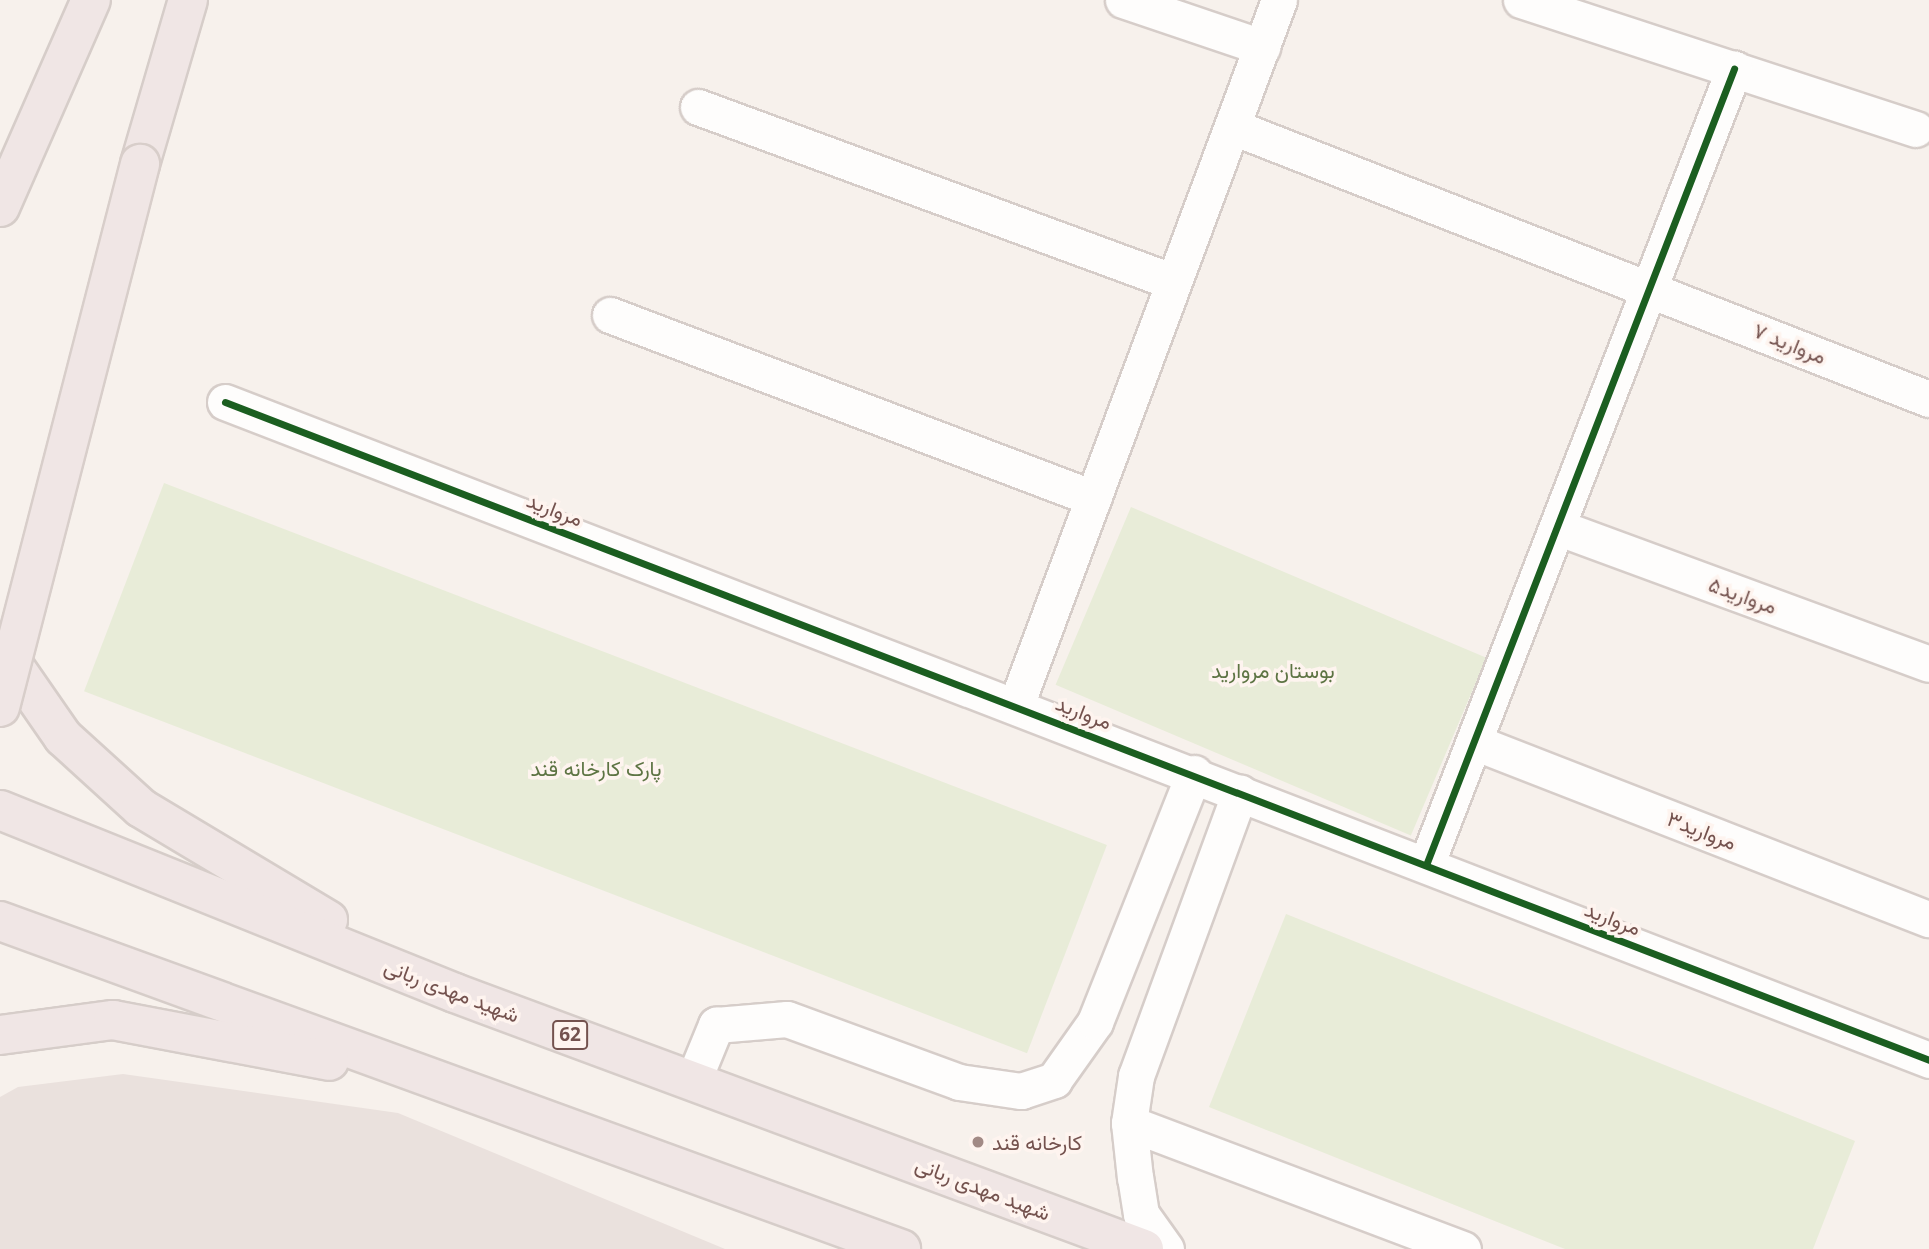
<!DOCTYPE html>
<html>
<head>
<meta charset="utf-8">
<style>
	body { margin:0 }
	#map { position:relative; width:1929px; height:1249px; overflow:hidden; background:#f7f1ec; font-family:"Open Sans",Vazirmatn,sans-serif }
	div>[style] { position:absolute }
	.industrial>* { inset:0; background:#eae1dd }
	.green>* { inset:0; background:#e8ecd8; transform-origin:0 0 }
	.roads { filter:drop-shadow(2px 0 #d6cdc9) drop-shadow(-2px 0 #d6cdc9) drop-shadow(0 2px #d6cdc9) drop-shadow(0 -2px #d6cdc9) }
	.minor>* { height:35px; margin:-17.5px; padding:0 17.5px; transform-origin:17.5px; border-radius:17.5px; background:#fefdfc }
	.highway>* { height:38px; margin:-19px; padding:0 19px; transform-origin:19px; border-radius:19px; background:#f0e6e5 }
	.bridges { filter:drop-shadow(2px 0 #d8ceca) drop-shadow(-2px 0 #d8ceca) drop-shadow(0 2px #d8ceca) drop-shadow(0 -2px #d8ceca) }
	.highway-bridge>* { height:38px; margin:-19px; padding:0 19px; transform-origin:19px; border-radius:19px; background:#f0e6e5 }
	.cycleway>* { height:7px; margin:-3.5px; padding:0 3.5px; transform-origin:3.5px; border-radius:3.5px; background:#1b5e20 }
	.dots>* { width:19px; height:19px; translate:-50% -50%; box-sizing:border-box; border:4px solid #fef4ef; border-radius:50% }
	span { translate:-50% -50%; white-space:nowrap; text-align:center; line-height:1.15; -webkit-text-stroke:7px #fef4ef; paint-order:stroke }
	.shield-label span { padding:2px 5px; background:#fef4ef; border:2px solid; border-radius:5px; -webkit-text-stroke-width:0 }
	.shield-label { font-size:19px; color:#74524e; font-weight:700 }
	.street-label { font-size:21px; color:#74524e }
	.park-label { font-size:21px; color:#5d7443 }
	.poi-label { font-size:21px; color:#74524e }
	.left { translate:0 -50%; text-align:left }
</style>
</head>
<body>
<div id="map">
	<div class="industrial">
		<i style="clip-path:polygon(123px 1074px,398px 1113px,725px 1249px,0 1249px,0 1097px,18px 1087px)"></i>
	</div>
	<div class="green">
		<i style="left:164px;top:483px;width:1010px;height:223px;rotate:21deg"></i>
		<i style="left:1131px;top:507px;width:386px;height:193px;rotate:23deg"></i>
		<i style="clip-path:polygon(1286px 914px,1855px 1141px,1813px 1249px,1565px 1249px,1209px 1107px)"></i>
	</div>
	<div class="roads">
		<div class="minor">
			<i style="left:1123px;top:0;width:147px;rotate:18.7deg"></i>
			<i style="left:1521px;top:0;width:415px;rotate:18.1deg"></i>
			<i style="left:698px;top:107px;width:507px;rotate:20.19deg"></i>
			<i style="left:1233px;top:127px;width:747px;rotate:21.35deg"></i>
			<i style="left:610px;top:315px;width:517px;rotate:20.75deg"></i>
			<i style="left:225px;top:402px;width:1827px;rotate:21.11deg"></i>
			<i style="left:1557px;top:527px;width:396px;rotate:20.2deg"></i>
			<i style="left:1016px;top:705px;width:752px;rotate:-69.54deg"></i>
			<i style="left:1474px;top:742px;width:488px;rotate:21.3deg"></i>
			<i style="left:1426px;top:865px;width:854px;rotate:-68.85deg"></i>
			<i style="left:693px;top:1081px;width:61px;rotate:-67.7deg"></i>
			<i style="left:716px;top:1025px;width:71px;rotate:-4.8deg"></i>
			<i style="left:787px;top:1019px;width:183px;rotate:20.1deg"></i>
			<i style="left:959px;top:1082px;width:63px;rotate:8.3deg"></i>
			<i style="left:1021px;top:1091px;width:35px;rotate:-18deg"></i>
			<i style="left:1054px;top:1080px;width:71px;rotate:-54.7deg"></i>
			<i style="left:1095px;top:1022px;width:268px;rotate:-68.3deg"></i>
			<i style="left:1129px;top:1123px;width:357px;rotate:20.7deg"></i>
			<i style="left:1166px;top:1249px;width:43px;rotate:-125.5deg"></i>
			<i style="left:1141px;top:1214px;width:36px;rotate:-99deg"></i>
			<i style="left:1135px;top:1178px;width:55px;rotate:-96.2deg"></i>
			<i style="left:1129px;top:1123px;width:48px;rotate:-81.5deg"></i>
			<i style="left:1136px;top:1076px;width:302px;rotate:-69.9deg"></i>
		</div>
		<div class="highway">
			<i style="left:140px;top:164px;width:171px;rotate:-73.7deg"></i>
			<i style="left:0;top:207px;width:226px;rotate:-66.3deg"></i>
			<i style="left:0;top:646px;width:111px;rotate:55.3deg"></i>
			<i style="left:63px;top:737px;width:105px;rotate:42.3deg"></i>
			<i style="left:141px;top:808px;width:218px;rotate:30.9deg"></i>
			<i style="left:0;top:810px;width:490px;rotate:21.9deg"></i>
			<i style="left:455px;top:993px;width:735px;rotate:20.38deg"></i>
			<i style="left:0;top:921px;width:959px;rotate:20deg"></i>
			<i style="left:0;top:1035px;width:114px;rotate:-7.6deg"></i>
			<i style="left:113px;top:1020px;width:220px;rotate:10.7deg"></i>
		</div>
	</div>
	<div class="bridges">
		<div class="highway-bridge">
			<i style="left:0;top:707px;width:561px;rotate:-75.54deg"></i>
		</div>
	</div>
	<div class="cycleway">
		<i style="left:225px;top:402px;width:1827px;rotate:21.11deg"></i>
		<i style="left:1426px;top:865px;width:854px;rotate:-68.85deg"></i>
	</div>
	<div class="dots">
		<i style="left:978px;top:1142px;background:#a28a85"></i>
	</div>
	<div class="shield-label">
		<span style="left:570px;top:1035px">62</span>
	</div>
	<div class="street-label">
		<span style="left:1790px;top:343px;rotate:22deg">مروارید ۷</span>
		<span style="left:555px;top:509px;rotate:21deg">مروارید</span>
		<span style="left:1743px;top:595px;rotate:20deg">مروارید۵</span>
		<span style="left:1084px;top:712px;rotate:21deg">مروارید</span>
		<span style="left:1702px;top:830px;rotate:21deg">مروارید۳</span>
		<span style="left:1613px;top:918px;rotate:21deg">مروارید</span>
		<span style="left:452px;top:990px;rotate:21deg">شهید مهدی ربانی</span>
		<span style="left:983px;top:1188px;rotate:21deg">شهید مهدی ربانی</span>
	</div>
	<div class="park-label">
		<span style="left:1273px;top:670px">بوستان مروارید</span>
		<span style="left:596px;top:768px">پارک کارخانه قند</span>
	</div>
	<div class="poi-label">
		<span class="left" style="left:992px;top:1142px">کارخانه قند</span>
	</div>
</div>
</body>
</html>
